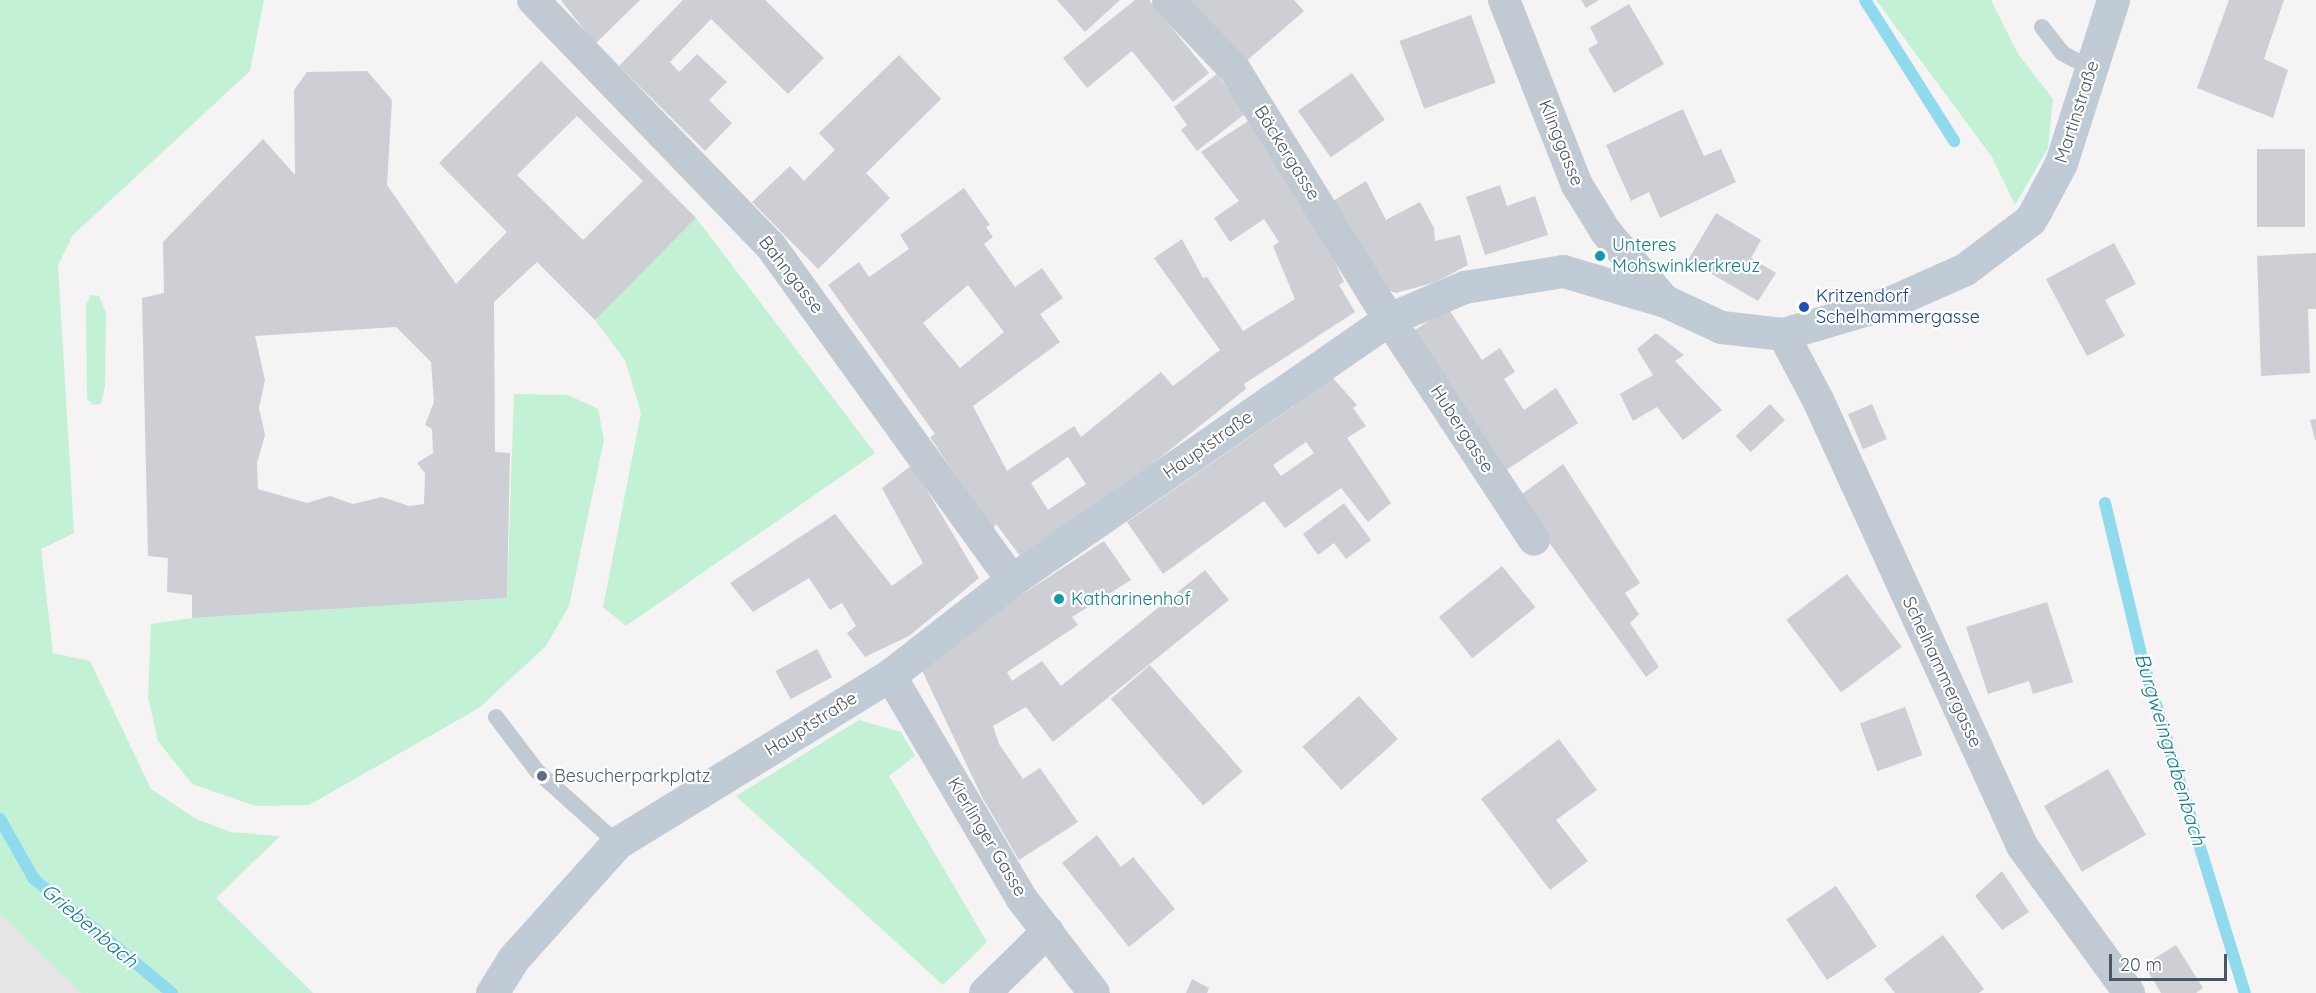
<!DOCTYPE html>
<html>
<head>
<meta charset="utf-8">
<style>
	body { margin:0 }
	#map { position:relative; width:2316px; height:993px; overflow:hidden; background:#f5f3f3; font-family:Quicksand,sans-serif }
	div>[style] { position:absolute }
	.education>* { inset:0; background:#e6e4e5 }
	.green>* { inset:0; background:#c3f1d5 }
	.stream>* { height:12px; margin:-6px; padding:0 6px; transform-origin:6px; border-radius:6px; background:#90daee }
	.building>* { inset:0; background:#cdcfd5; transform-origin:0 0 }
	.service>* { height:16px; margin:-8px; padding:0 8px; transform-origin:8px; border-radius:8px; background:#c1cad2 }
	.minor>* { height:32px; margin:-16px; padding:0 16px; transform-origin:16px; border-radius:16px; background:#c1cad2 }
	.secondary>* { height:33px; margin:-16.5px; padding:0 16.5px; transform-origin:16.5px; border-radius:16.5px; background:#c1cbd6 }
	.dots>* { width:16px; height:16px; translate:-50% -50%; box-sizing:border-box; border:3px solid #fff; border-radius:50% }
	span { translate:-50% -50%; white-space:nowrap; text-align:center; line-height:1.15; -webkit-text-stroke:4.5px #fff; paint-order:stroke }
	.street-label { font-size:18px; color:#4a5661 }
	.culture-label { font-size:18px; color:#0d838f }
	.left { translate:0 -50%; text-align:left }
	.transit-label { font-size:18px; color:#164399 }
	.service-label { font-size:18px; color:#4e5e75 }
	.water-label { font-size:20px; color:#0c7c9b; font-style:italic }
	.scale { position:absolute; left:2109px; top:954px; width:118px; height:27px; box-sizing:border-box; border:3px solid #4a5661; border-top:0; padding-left:8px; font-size:18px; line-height:21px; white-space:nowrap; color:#4a5661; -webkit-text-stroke:4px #fff; paint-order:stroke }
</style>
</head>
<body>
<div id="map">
	<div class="education">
		<i style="clip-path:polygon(0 914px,81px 993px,0 993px)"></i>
	</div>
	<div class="green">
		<i style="clip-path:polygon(0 0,264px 0,250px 71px,73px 235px,58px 265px,74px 533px,41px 549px,53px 653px,90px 661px,151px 789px,196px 819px,231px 832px,280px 836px,216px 898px,313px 993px,81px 993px,0 914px)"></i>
		<i style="clip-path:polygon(1876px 0,1991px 0,2018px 54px,2053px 99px,2048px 148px,2015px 205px,1992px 157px)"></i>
		<i style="clip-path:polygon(696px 218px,875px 453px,626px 626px,603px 607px,641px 413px,625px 360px,595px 320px)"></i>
		<i style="clip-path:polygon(91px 295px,99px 296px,106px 313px,105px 386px,101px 404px,93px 405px,87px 399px,86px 305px)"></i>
		<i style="clip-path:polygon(514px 394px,568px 395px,598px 409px,604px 440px,569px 606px,546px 646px,479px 708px,309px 805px,256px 806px,192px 784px,158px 741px,148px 697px,151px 624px,192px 618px,507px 598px)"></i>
		<i style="clip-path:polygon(859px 720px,901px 732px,915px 756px,889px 776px,987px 942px,943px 985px,736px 796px)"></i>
	</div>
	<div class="stream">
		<i style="left:1865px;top:0;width:167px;rotate:57.7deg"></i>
		<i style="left:2105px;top:503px;width:163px;rotate:76.6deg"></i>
		<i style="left:2143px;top:662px;width:346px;rotate:72.9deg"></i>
		<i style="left:0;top:819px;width:69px;rotate:60.5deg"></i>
		<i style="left:34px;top:879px;width:179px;rotate:39.6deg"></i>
	</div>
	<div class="building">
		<i style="clip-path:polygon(561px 0,640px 0,595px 44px)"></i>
		<i style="clip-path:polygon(683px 0,765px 0,824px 58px,788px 94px,711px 19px,670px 62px,679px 72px,697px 54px,727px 82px,709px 100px,732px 123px,705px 151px,619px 66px)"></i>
		<i style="clip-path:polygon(1057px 0,1120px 0,1085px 32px)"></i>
		<i style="clip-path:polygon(1135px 0,1149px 0,1209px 73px,1173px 102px,1132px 51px,1087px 88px,1063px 58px)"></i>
		<i style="clip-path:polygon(1190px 0,1294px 0,1304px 11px,1245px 62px)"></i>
		<i style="clip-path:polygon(1581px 0,1599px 0,1586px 8px)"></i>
		<i style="clip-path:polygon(2229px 0,2284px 0,2264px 59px,2288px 70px,2273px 118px,2197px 88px)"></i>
		<i style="clip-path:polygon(1629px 4px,1664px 64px,1614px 93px,1588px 49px,1598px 43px,1590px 27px)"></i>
		<i style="left:1471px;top:15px;width:72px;height:76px;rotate:70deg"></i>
		<i style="clip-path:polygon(899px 55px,941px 99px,866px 173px,890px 198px,818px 269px,752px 202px,790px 166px,804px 181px,835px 150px,819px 133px)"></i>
		<i style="clip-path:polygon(evenodd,541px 61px,696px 218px,595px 320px,537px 262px,494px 302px,495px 452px,510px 453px,507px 598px,192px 618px,192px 595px,167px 592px,168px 558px,148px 556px,142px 298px,164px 293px,163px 242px,263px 139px,295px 175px,294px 90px,307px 72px,367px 71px,392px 100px,387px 185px,456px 284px,507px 232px,439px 163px,541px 61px,577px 116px,643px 181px,583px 240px,517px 175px,577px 116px,541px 61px,396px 327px,431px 362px,434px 402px,425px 425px,432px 429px,433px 453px,417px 463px,425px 473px,424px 504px,409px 506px,382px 497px,353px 504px,330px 496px,307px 503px,258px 489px,257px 463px,265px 435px,259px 408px,265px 380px,255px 336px,396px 327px)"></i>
		<i style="left:1352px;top:73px;width:57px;height:66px;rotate:55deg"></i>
		<i style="clip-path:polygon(1217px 74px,1246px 113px,1197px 151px,1181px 130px,1187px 125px,1174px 107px)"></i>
		<i style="clip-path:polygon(1683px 109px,1704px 156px,1721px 149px,1736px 182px,1660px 218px,1649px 192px,1631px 201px,1606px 145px)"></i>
		<i style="clip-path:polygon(evenodd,1248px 121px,1318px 225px,1344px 282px,1339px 285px,1355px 312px,1244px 384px,1246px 389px,1116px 493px,1020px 556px,996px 524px,992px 530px,930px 437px,935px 434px,828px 285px,859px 262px,869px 277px,909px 249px,900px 235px,964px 188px,990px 225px,986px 227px,993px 237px,984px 244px,1015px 287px,1042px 268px,1063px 298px,1040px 314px,1060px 342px,973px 406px,1007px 471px,1074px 426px,1081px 437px,1161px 372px,1173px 386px,1220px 350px,1154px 258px,1182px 239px,1203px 278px,1207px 277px,1243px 331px,1295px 299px,1273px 246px,1279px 242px,1264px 219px,1230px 242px,1214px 218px,1239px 201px,1201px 152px,1248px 121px,968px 285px,1004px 332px,960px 368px,923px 323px,968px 285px,1248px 121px,1068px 457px,1086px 484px,1048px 510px,1031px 483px,1068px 457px)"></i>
		<i style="left:2257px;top:149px;width:48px;height:78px"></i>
		<i style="clip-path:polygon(1366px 181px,1386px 220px,1420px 202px,1434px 228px,1435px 241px,1460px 235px,1468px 265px,1436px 282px,1396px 293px,1383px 288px,1328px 204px)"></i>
		<i style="clip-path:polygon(1500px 185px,1507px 206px,1535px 196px,1548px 235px,1485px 255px,1466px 197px)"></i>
		<i style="clip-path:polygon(1716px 213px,1761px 240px,1751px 258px,1776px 273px,1758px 301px,1688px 260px)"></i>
		<i style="clip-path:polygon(2114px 243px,2136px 284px,2105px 300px,2125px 336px,2087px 356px,2046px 279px)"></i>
		<i style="clip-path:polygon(2316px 253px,2316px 309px,2308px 309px,2310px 373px,2261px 376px,2257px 256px)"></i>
		<i style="clip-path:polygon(1448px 308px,1482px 360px,1500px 348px,1515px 372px,1504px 379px,1524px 410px,1556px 388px,1578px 423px,1500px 474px,1406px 336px)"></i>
		<i style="clip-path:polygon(1656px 333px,1684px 355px,1675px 361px,1722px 410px,1683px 440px,1657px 407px,1633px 421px,1620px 394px,1653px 375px,1637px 349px)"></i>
		<i style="clip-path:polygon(evenodd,1331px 376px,1357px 405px,1353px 408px,1366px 426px,1347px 438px,1391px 503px,1368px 522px,1341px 488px,1285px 528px,1264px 501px,1163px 574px,1127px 522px,1294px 406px,1290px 400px,1331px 376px,1306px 442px,1314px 453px,1281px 476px,1273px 465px,1306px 442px)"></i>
		<i style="left:1770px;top:404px;width:22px;height:47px;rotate:47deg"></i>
		<i style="left:1872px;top:404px;width:38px;height:26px;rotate:67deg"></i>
		<i style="clip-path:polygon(2316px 419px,2316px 440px,2315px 440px,2310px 420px)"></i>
		<i style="clip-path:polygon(1563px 464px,1640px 583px,1625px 593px,1639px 614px,1630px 623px,1659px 667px,1646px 677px,1517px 498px)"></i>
		<i style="clip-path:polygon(912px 465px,979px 578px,909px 636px,865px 657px,847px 633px,856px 626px,842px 603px,830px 610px,809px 578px,753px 612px,730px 583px,835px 514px,892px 586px,923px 563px,882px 488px)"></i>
		<i style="clip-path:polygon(1344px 503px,1371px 540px,1346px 559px,1334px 543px,1318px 555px,1303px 534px)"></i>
		<i style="clip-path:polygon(1104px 541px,1131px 580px,1072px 617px,1078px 625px,1007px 672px,1012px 681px,1042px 661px,1061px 686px,1205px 570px,1229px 600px,1053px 742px,1026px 707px,993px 726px,999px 744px,1023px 779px,1040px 768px,1078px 822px,1019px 860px,982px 797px,918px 662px)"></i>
		<i style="left:1502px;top:566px;width:53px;height:81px;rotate:51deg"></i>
		<i style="left:1847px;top:574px;width:91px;height:76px;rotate:53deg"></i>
		<i style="clip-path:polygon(2047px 602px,2073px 682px,2033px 694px,2029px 681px,1988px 694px,1966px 627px)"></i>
		<i style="left:817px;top:649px;width:32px;height:47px;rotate:62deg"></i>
		<i style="left:1150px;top:665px;width:141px;height:52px;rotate:49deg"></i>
		<i style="left:1359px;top:696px;width:58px;height:76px;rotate:48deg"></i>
		<i style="left:1905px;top:707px;width:51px;height:48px;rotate:70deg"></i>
		<i style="clip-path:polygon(1559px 739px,1597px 790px,1556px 820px,1588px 861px,1550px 890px,1481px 799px)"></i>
		<i style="left:2108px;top:769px;width:76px;height:74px;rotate:60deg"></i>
		<i style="clip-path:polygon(1097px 835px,1121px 867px,1133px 857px,1175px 909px,1129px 947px,1062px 863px)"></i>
		<i style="clip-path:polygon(2002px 871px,2029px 912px,2002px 930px,1975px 896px)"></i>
		<i style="left:1836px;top:886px;width:73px;height:60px;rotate:56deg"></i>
		<i style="clip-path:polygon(1943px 935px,1984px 989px,1979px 993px,1895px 993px,1884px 979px)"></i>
		<i style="clip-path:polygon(2176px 945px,2203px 988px,2196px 993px,2161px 993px,2144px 965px)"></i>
		<i style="clip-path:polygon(1192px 979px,1209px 988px,1207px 993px,1186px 993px)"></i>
	</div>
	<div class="service">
		<i style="left:2042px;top:27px;width:33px;rotate:52deg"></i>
		<i style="left:2062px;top:53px;width:34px;rotate:28deg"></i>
		<i style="left:496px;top:717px;width:68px;rotate:52.8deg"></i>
		<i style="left:537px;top:771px;width:108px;rotate:42deg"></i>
	</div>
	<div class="minor">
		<i style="left:533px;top:0;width:341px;rotate:46deg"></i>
		<i style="left:770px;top:245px;width:413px;rotate:54.2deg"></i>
		<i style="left:1168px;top:0;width:97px;rotate:46.3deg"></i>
		<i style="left:1235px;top:70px;width:293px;rotate:58.3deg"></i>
		<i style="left:1389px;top:319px;width:264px;rotate:56.7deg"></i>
		<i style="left:1504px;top:0;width:199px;rotate:68.5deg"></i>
		<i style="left:1577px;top:185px;width:55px;rotate:58.3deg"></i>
		<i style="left:1606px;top:232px;width:91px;rotate:49.5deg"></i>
		<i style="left:1783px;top:334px;width:75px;rotate:62.1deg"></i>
		<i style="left:1818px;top:400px;width:490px;rotate:65.4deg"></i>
		<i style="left:2022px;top:846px;width:182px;rotate:53.9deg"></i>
		<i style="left:890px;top:675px;width:260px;rotate:59.5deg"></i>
		<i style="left:1022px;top:899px;width:118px;rotate:52.5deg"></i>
		<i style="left:985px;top:993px;width:88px;rotate:-44.5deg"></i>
	</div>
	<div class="secondary">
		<i style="left:492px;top:993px;width:40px;rotate:-58deg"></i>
		<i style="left:513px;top:959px;width:156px;rotate:-48.1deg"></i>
		<i style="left:617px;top:843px;width:321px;rotate:-31.6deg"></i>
		<i style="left:890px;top:675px;width:155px;rotate:-37.9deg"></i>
		<i style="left:1012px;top:580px;width:459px;rotate:-34.7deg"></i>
		<i style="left:1389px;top:319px;width:82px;rotate:-23.1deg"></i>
		<i style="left:1464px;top:287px;width:100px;rotate:-9.2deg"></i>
		<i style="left:1563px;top:271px;width:106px;rotate:16.4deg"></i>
		<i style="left:1665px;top:301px;width:62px;rotate:24.9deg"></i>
		<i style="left:1721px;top:327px;width:62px;rotate:6.4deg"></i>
		<i style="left:1783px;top:334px;width:113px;rotate:-16.5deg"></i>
		<i style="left:1891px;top:302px;width:81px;rotate:-24deg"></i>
		<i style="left:1965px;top:269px;width:81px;rotate:-37deg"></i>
		<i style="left:2030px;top:220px;width:12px;rotate:-59deg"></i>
		<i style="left:2036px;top:210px;width:53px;rotate:-62deg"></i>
		<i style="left:2061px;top:163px;width:171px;rotate:-72.3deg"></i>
	</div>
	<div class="dots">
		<i style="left:1600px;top:256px;background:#0f9aa8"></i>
		<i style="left:1804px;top:307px;background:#1a4fb4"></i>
		<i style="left:1059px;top:599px;background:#0f9aa8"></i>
		<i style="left:542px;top:776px;background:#5c6f8a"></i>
	</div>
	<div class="street-label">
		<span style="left:2077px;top:112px;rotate:-72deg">Martinstraße</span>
		<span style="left:1561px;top:143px;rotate:68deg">Klinggasse</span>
		<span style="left:1287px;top:153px;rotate:58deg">Bäckergasse</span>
		<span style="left:791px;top:275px;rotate:52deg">Bahngasse</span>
		<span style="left:1462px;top:429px;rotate:57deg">Hubergasse</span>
		<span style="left:1208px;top:445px;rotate:-35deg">Hauptstraße</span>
		<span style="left:1942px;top:672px;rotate:65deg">Schelhammergasse</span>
		<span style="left:811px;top:724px;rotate:-32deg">Hauptstraße</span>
		<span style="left:987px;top:837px;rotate:59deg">Kierlinger Gasse</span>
	</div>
	<div class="culture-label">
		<span class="left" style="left:1612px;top:256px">Unteres<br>Mohswinklerkreuz</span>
		<span class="left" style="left:1071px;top:599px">Katharinenhof</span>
	</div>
	<div class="transit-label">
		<span class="left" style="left:1816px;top:307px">Kritzendorf<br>Schelhammergasse</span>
	</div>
	<div class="service-label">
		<span class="left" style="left:554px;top:776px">Besucherparkplatz</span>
	</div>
	<div class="water-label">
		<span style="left:2171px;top:749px;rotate:73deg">Burgweingrabenbach</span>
		<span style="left:90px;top:925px;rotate:40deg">Griebenbach</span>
	</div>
	<div class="scale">20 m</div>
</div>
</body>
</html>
